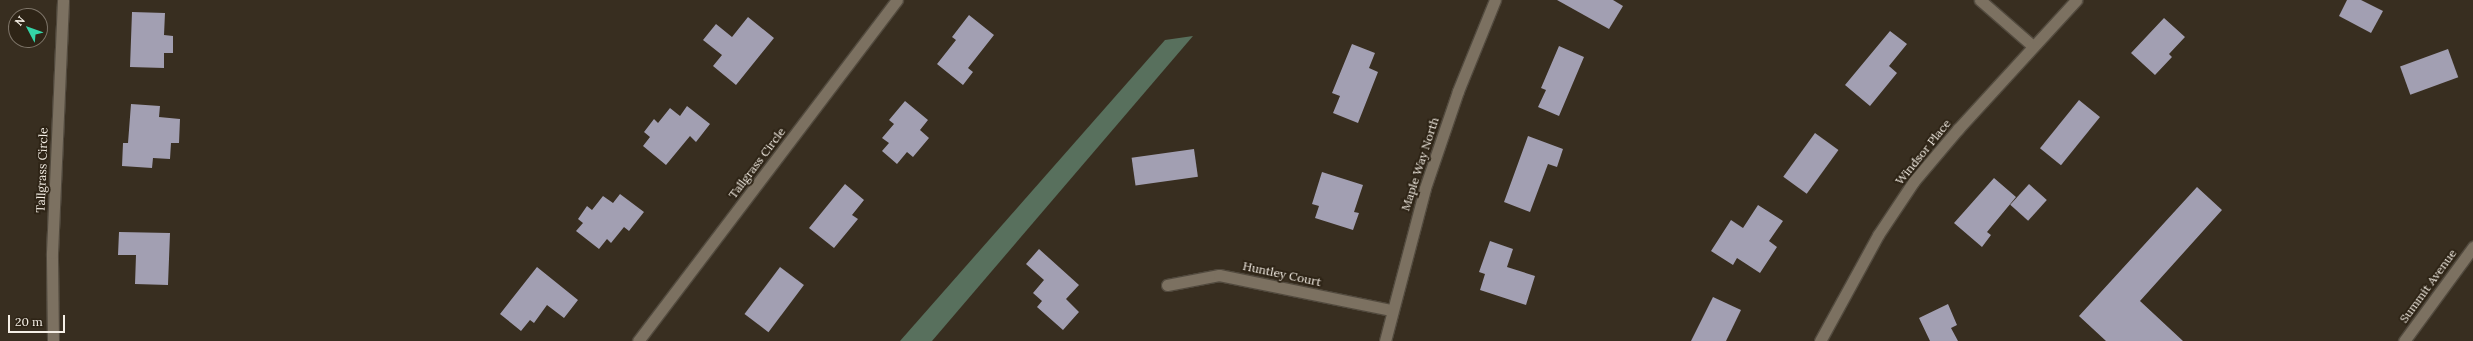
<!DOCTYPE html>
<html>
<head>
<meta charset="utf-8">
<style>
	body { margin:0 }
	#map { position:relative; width:2473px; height:341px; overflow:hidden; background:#382e20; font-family:Lora,serif }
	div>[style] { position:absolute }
	.forest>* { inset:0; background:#58705d }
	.building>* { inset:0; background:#a29fb2; transform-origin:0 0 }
	.roads { filter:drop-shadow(1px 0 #524a3e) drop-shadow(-1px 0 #524a3e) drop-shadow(0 1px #524a3e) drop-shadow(0 -1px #524a3e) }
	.minor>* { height:11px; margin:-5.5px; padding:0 5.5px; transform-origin:5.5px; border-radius:5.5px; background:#7c7161 }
	.secondary>* { height:11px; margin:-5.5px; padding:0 5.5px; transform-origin:5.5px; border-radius:5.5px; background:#7c7161 }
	span { translate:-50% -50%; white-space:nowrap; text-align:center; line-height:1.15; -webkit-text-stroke:4px #2e2416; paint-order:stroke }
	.street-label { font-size:12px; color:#f5efe6 }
	.north { position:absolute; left:8px; top:8px; width:40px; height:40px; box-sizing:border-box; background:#2e2416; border:1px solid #7e7569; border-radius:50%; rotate:311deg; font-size:11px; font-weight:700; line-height:16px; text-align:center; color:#f5efe6 }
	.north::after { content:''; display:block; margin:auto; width:14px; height:18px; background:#34d4a7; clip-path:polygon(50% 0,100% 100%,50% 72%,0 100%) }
	.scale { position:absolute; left:8px; top:315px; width:57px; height:18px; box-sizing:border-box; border:2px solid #f5efe6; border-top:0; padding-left:5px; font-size:12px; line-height:14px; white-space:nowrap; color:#f5efe6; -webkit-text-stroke:3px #2e2416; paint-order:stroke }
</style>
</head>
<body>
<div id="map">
	<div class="forest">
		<i style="clip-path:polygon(1193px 36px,932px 341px,900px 341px,1165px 40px)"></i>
	</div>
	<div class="building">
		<i style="clip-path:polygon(1557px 0,1613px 0,1623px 6px,1609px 29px)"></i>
		<i style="clip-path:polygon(2347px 0,2361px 0,2383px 11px,2371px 33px,2339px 16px)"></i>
		<i style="clip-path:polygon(132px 12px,165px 13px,164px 35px,173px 36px,173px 53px,164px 53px,164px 68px,130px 67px)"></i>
		<i style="clip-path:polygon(969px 15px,994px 35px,968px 68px,973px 72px,963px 85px,937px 64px,956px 40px,952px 37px)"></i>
		<i style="clip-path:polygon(748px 17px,774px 38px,736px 85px,713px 66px,722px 55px,703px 40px,716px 24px,732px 37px)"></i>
		<i style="clip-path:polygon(2164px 18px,2185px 37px,2169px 54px,2172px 57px,2155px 75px,2131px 53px)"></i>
		<i style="clip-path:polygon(1890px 31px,1907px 44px,1889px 66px,1897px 73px,1870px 106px,1845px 85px)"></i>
		<i style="clip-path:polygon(1352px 44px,1375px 53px,1369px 68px,1378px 72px,1358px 123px,1333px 113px,1340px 96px,1332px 93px)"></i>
		<i style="clip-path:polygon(1559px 46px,1584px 57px,1559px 116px,1538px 107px,1546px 90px,1541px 88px)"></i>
		<i style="left:2448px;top:49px;width:30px;height:51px;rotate:70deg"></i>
		<i style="left:2079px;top:100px;width:27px;height:62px;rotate:39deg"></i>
		<i style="clip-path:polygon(905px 101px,928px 120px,920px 130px,929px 138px,913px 157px,907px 152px,897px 164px,882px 151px,889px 143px,882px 138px,894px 124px,889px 120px)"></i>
		<i style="clip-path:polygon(131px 104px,160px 106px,159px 117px,180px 119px,179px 143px,171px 143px,170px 159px,153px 158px,152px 168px,122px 166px,123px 143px,128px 143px)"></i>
		<i style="clip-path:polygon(687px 106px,710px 124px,696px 142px,690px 136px,666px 165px,643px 146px,650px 137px,644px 132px,654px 119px,658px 123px,670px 108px,680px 116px)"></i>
		<i style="left:1815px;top:133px;width:29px;height:54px;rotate:36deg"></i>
		<i style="clip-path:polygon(1528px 136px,1563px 149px,1557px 167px,1548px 164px,1530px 212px,1504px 202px)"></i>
		<i style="left:1194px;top:149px;width:28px;height:63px;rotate:82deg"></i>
		<i style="clip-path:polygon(1322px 172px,1363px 185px,1354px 212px,1359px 213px,1353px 230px,1315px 218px,1319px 206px,1312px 204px)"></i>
		<i style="clip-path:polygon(1994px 178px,2016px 197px,1987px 232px,1991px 235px,1982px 247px,1954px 223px)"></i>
		<i style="clip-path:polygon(845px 184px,864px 200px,852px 215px,858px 219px,834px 248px,809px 228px)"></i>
		<i style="left:2029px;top:184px;width:24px;height:28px;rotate:42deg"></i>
		<i style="clip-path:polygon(2197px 187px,2222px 210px,2140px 301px,2183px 341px,2106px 341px,2079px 316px)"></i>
		<i style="clip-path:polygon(620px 194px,644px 212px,629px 231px,624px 227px,611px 243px,607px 239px,599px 249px,576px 231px,583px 223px,578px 219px,587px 206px,592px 210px,603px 196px,613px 203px)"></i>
		<i style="clip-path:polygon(1758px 205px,1783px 221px,1769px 241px,1777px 247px,1760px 273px,1737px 258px,1733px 265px,1711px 251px,1731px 220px,1743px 228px)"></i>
		<i style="clip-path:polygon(119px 232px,170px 233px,168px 285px,135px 284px,136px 255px,118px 255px)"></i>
		<i style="clip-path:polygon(1490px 241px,1513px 249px,1507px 267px,1535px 276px,1526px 305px,1480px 290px,1485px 274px,1479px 272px)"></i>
		<i style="clip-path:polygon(1039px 249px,1079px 285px,1066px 299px,1079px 312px,1063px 330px,1037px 307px,1042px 301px,1033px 293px,1044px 280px,1026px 264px)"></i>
		<i style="clip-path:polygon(537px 267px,578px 300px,564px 318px,547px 305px,534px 323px,530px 320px,521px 331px,500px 314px)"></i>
		<i style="left:780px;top:267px;width:30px;height:59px;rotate:37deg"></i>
		<i style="clip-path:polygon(1713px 297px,1741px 310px,1726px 341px,1691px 341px)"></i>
		<i style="clip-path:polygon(1948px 304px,1957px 325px,1951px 328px,1958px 341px,1930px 341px,1919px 318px)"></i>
	</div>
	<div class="roads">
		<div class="minor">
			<i style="left:1980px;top:0;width:70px;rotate:41deg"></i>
			<i style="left:1167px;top:285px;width:53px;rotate:-10.9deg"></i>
			<i style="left:1219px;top:275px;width:176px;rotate:11.5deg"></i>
			<i style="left:53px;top:341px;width:88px;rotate:-90.7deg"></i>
			<i style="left:52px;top:253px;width:253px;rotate:-87.5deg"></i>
			<i style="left:638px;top:341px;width:428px;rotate:-52.8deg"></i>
			<i style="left:1385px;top:341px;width:158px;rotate:-75.3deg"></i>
			<i style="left:1425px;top:188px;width:102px;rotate:-71.2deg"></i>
			<i style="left:1458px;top:91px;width:98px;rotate:-67.9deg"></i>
			<i style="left:1820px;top:341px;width:121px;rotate:-61.3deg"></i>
			<i style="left:1878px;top:235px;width:65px;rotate:-56.3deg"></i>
			<i style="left:1914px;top:181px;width:68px;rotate:-49.8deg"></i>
			<i style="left:1958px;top:129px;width:175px;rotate:-47.5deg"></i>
		</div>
		<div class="secondary">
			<i style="left:2404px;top:341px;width:117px;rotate:-53.7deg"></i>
		</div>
	</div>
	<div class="street-label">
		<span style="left:1923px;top:152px;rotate:-51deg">Windsor Place</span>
		<span style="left:757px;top:163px;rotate:-53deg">Tallgrass Circle</span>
		<span style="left:1420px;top:164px;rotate:-72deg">Maple Way North</span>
		<span style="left:42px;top:170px;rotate:-88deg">Tallgrass Circle</span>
		<span style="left:1282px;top:274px;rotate:12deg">Huntley Court</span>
		<span style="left:2428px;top:286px;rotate:-54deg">Summit Avenue</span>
	</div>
	<div class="north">N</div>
	<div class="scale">20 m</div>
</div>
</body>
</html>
